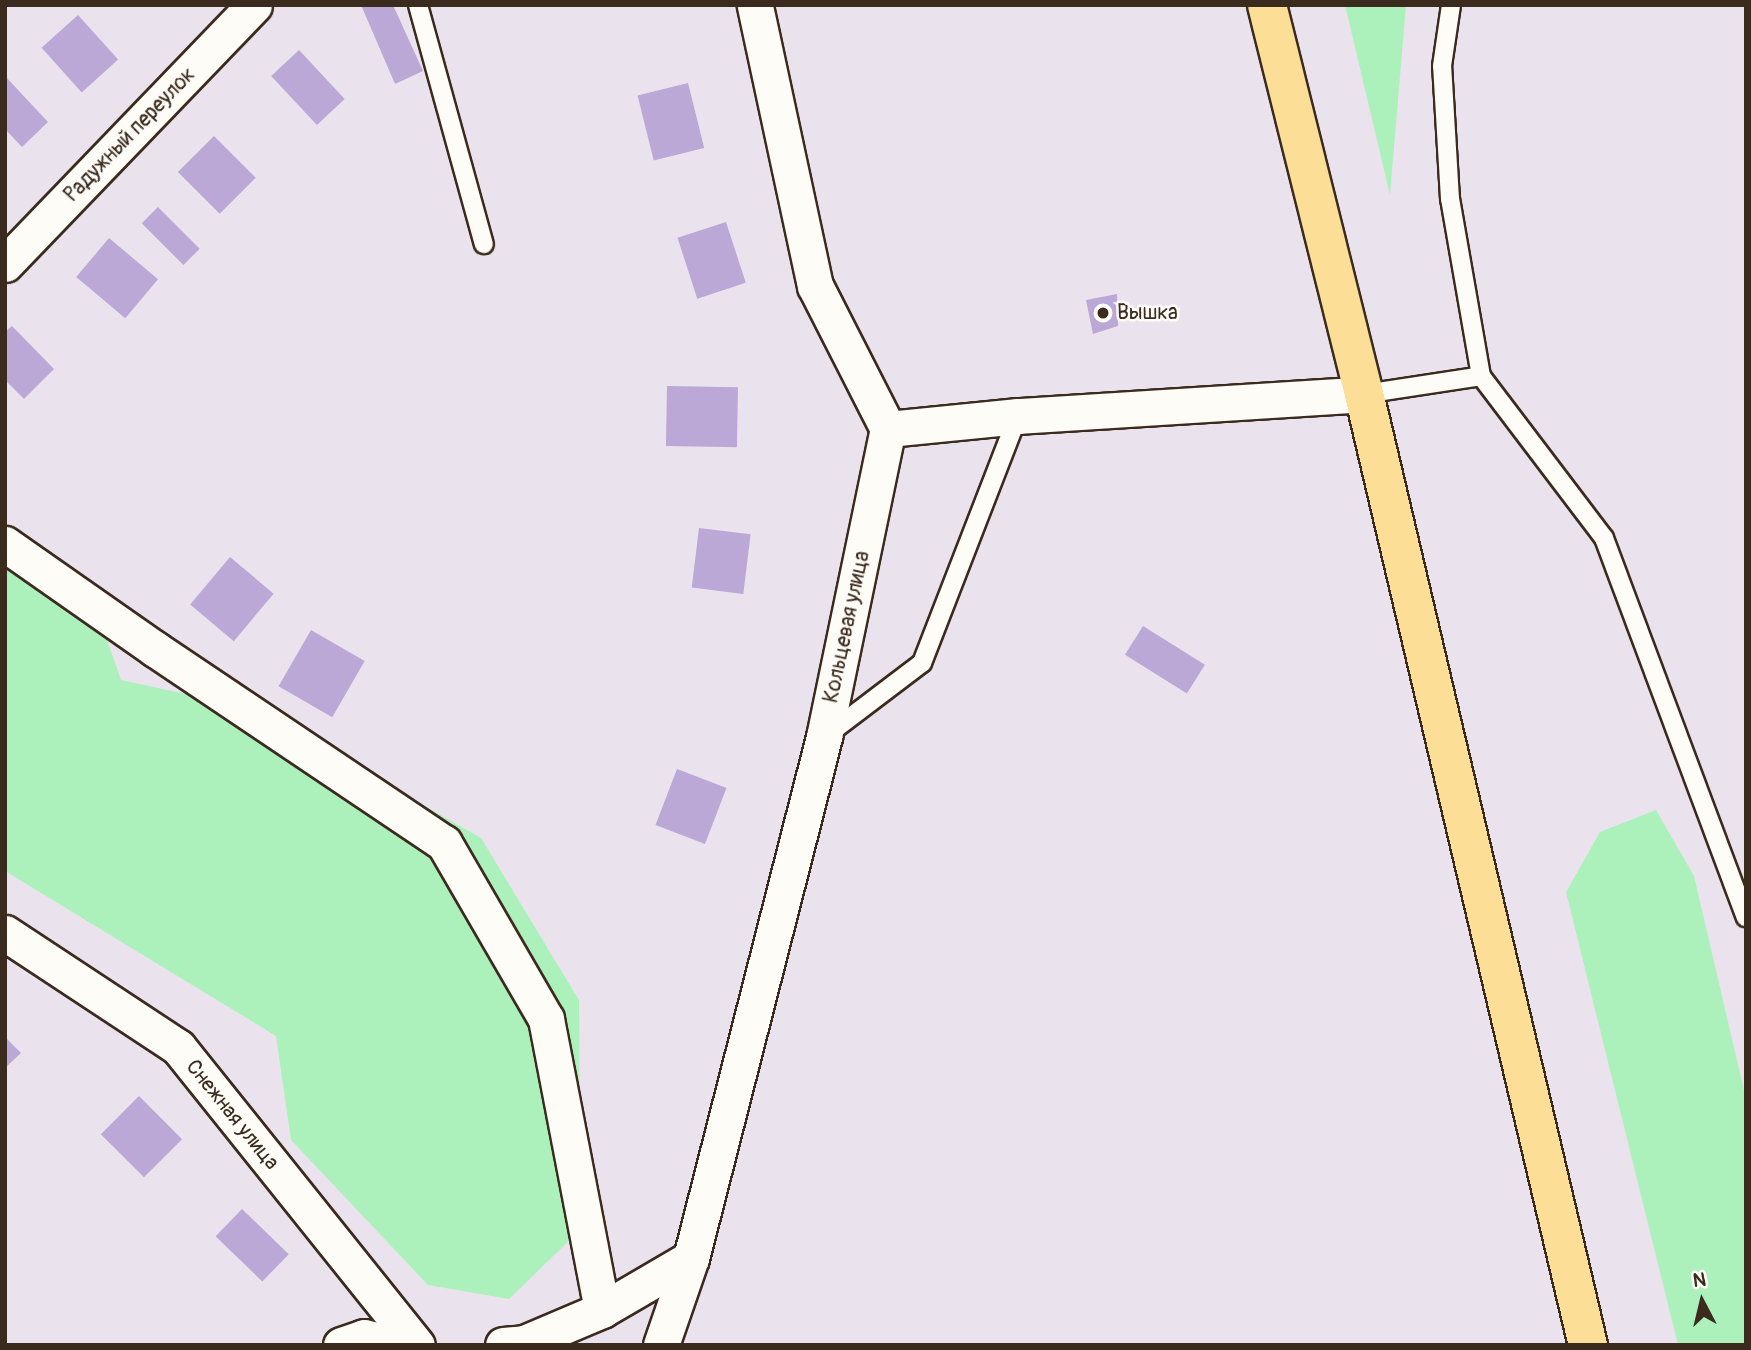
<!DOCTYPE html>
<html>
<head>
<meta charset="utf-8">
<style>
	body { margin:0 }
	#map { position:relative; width:1751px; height:1350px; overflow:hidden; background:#eae3ed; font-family:Pangolin,sans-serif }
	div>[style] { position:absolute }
	.green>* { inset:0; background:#acf1bb }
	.building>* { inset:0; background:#bca8d7; transform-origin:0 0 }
	.roads { filter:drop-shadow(2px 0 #3b2a1e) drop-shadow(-2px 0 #3b2a1e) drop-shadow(0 2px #3b2a1e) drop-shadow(0 -2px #3b2a1e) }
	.service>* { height:18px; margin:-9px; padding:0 9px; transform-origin:9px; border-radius:9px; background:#fdfcf7 }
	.minor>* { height:35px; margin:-17.5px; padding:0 17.5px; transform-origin:17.5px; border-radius:17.5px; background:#fdfcf7 }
	.trunk>* { height:38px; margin:-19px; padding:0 19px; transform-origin:19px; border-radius:19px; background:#fcde96 }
	.dots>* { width:19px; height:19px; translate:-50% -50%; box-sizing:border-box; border:4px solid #fdfcf7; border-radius:50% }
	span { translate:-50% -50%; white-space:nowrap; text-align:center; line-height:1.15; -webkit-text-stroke:5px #fdfcf7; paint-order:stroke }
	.street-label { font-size:21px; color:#3b2a1e }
	.poi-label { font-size:21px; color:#3b2a1e }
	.left { translate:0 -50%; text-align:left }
	.frame { position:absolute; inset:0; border:7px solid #3b2a1e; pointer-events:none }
	.north { position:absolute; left:1667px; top:1266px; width:70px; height:70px; -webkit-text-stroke:5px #fdfcf7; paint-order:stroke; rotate:353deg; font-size:19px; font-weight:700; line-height:28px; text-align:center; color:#3b2a1e }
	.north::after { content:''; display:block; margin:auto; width:24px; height:32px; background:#3b2a1e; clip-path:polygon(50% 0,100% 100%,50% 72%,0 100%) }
</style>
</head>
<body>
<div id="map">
	<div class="green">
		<i style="clip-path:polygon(1345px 5px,1406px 5px,1390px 195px)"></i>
		<i style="clip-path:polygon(5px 540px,90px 591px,121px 680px,255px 709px,481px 838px,579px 1000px,580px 1230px,509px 1299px,428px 1285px,291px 1140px,276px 1036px,5px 871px)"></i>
		<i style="clip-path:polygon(1656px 810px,1694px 876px,1746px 1099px,1746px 1345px,1678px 1345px,1566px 892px,1600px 832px)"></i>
	</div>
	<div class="building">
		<i style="clip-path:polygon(361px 5px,393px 5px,423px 71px,395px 84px)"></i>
		<i style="left:78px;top:15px;width:60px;height:49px;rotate:48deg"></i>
		<i style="left:299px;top:50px;width:67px;height:38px;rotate:47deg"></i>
		<i style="clip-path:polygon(5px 76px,48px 122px,22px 147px,5px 129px)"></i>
		<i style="left:688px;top:83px;width:67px;height:52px;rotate:76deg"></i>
		<i style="left:214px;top:136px;width:59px;height:51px;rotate:45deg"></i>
		<i style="left:158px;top:207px;width:59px;height:23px;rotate:45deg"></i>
		<i style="left:726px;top:222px;width:64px;height:51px;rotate:72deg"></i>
		<i style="left:109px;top:238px;width:64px;height:51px;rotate:40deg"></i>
		<i style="clip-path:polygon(1117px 294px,1118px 326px,1093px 334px,1086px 300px)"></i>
		<i style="clip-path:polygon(12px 326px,54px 369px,24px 399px,5px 380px,5px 332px)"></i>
		<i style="left:667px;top:386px;width:71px;height:60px;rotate:1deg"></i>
		<i style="left:699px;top:528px;width:52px;height:60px;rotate:7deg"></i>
		<i style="left:230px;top:557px;width:57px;height:62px;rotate:40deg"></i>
		<i style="left:1143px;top:626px;width:73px;height:34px;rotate:32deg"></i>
		<i style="left:311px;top:630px;width:62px;height:65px;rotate:30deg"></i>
		<i style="left:677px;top:769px;width:53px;height:60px;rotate:21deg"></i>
		<i style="clip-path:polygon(5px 1037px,21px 1053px,5px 1068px)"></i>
		<i style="left:139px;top:1096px;width:61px;height:54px;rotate:45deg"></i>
		<i style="left:242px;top:1209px;width:65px;height:38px;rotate:44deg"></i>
	</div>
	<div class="roads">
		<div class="service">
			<i style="left:418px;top:5px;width:248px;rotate:74.6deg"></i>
			<i style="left:1481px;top:376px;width:203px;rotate:52.8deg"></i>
			<i style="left:1604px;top:538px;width:405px;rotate:69.5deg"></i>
			<i style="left:1364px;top:394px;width:118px;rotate:-8.7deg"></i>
			<i style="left:1481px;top:376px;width:180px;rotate:-99.9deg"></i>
			<i style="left:1450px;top:199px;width:133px;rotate:-93.4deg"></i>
			<i style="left:1442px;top:66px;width:62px;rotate:-81.6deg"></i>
			<i style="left:827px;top:735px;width:119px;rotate:-37.2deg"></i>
			<i style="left:922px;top:663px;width:265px;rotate:-68.8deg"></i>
		</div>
		<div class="minor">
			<i style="left:5px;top:264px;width:359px;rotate:-46.1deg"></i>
			<i style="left:888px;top:429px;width:131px;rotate:-5.7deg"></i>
			<i style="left:1018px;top:416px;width:347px;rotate:-3.6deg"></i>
			<i style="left:5px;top:544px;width:183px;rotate:35deg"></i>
			<i style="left:155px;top:649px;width:348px;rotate:33.9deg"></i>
			<i style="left:444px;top:843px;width:203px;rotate:59.9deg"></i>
			<i style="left:546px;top:1019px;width:296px;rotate:79.1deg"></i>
			<i style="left:5px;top:933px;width:207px;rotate:33.4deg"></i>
			<i style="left:178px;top:1047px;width:382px;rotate:51.3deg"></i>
			<i style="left:341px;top:1345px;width:24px;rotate:-19deg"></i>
			<i style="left:364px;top:1337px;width:30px;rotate:15deg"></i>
			<i style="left:503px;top:1345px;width:21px;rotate:-5deg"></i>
			<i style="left:524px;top:1343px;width:85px;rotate:-22.9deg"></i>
			<i style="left:602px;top:1310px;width:103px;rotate:-30.3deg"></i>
			<i style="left:661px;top:1345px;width:92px;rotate:-71deg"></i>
			<i style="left:691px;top:1258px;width:538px;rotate:-75.68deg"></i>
			<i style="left:824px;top:737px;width:315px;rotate:-78.3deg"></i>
			<i style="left:888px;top:429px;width:161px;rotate:-117deg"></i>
			<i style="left:815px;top:286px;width:287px;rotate:-102.1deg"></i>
		</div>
		<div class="trunk">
			<i style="left:1267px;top:5px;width:401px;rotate:76deg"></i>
			<i style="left:1364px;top:394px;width:977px;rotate:76.75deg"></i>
		</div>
	</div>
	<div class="dots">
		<i style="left:1103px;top:313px;background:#3b2a1e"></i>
	</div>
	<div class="street-label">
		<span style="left:130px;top:135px;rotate:-46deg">Радужный переулок</span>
		<span style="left:847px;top:627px;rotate:-78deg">Кольцевая улица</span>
		<span style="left:232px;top:1115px;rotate:51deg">Снежная улица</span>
	</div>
	<div class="poi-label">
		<span class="left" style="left:1117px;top:313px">Вышка</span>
	</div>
	<div class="frame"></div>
	<div class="north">N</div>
</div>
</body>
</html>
